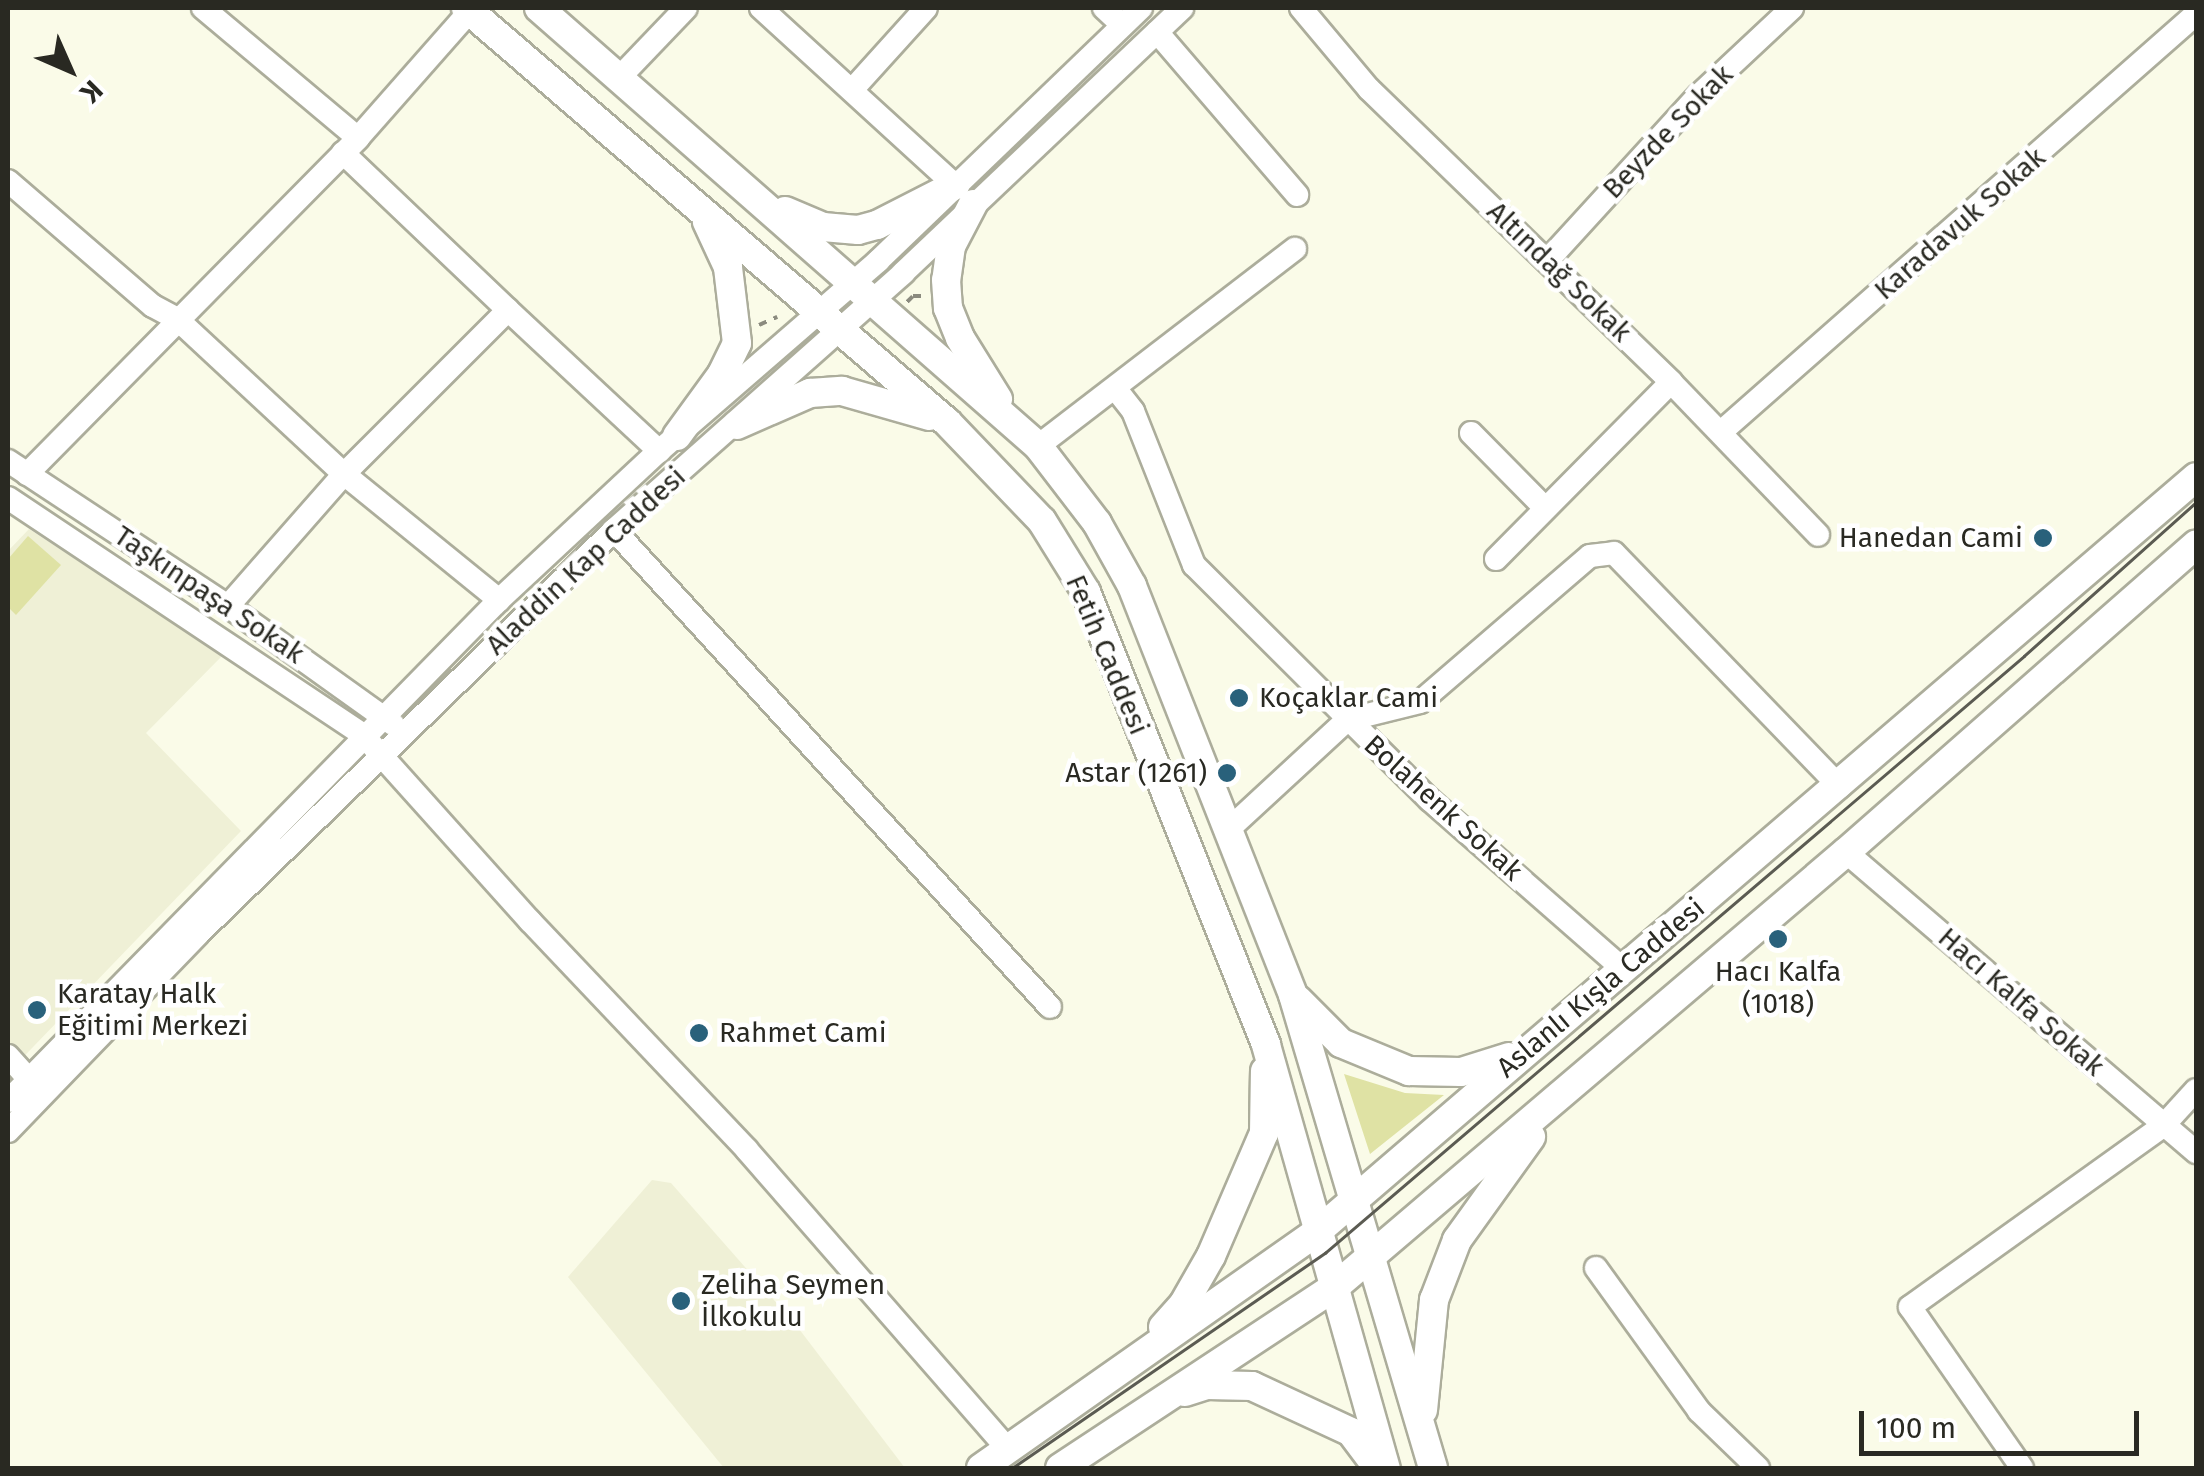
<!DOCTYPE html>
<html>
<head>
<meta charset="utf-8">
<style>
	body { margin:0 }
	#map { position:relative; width:2204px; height:1476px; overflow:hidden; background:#fafbe8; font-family:"Fira Sans",sans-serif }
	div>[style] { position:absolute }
	.built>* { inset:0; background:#eff0d6 }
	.green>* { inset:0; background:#dfe2a4 }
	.path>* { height:4px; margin-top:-2px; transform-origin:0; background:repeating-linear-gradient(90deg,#8b8b7f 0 8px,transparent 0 16px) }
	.roads { filter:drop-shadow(2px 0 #acad9b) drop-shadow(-2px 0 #acad9b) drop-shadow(0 2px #acad9b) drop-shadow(0 -2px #acad9b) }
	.minor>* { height:22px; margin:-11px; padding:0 11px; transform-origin:11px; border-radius:11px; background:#fff }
	.major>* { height:28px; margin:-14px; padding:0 14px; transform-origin:14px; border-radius:14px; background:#fff }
	.tram>* { height:2.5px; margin:-1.25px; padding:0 1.25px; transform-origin:1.25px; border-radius:1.25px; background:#5b5b52 }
	.dots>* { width:28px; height:28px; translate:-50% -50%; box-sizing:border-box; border:5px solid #fff; border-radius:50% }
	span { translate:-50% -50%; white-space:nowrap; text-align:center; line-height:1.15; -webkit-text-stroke:9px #fff; paint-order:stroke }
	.street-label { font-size:28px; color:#292922 }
	.poi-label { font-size:28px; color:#292922 }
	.right { translate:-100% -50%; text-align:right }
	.left { translate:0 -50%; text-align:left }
	.frame { position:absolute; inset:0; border:10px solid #292922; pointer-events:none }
	.north { position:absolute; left:20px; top:20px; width:100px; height:100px; -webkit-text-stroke:8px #fff; paint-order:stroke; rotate:135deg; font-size:28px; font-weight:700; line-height:40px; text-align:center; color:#292922 }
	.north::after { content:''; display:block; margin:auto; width:35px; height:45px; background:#292922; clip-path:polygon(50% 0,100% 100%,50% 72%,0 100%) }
	.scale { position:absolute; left:1859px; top:1411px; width:280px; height:45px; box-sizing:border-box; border:5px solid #292922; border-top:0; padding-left:12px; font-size:30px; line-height:35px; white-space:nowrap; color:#292922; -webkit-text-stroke:8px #fff; paint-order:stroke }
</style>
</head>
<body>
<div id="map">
	<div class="built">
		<i style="clip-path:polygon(29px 529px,223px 655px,146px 733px,241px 831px,8px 1073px,8px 551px)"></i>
		<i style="clip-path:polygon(652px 1180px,671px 1183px,796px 1325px,905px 1468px,724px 1468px,568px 1277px)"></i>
	</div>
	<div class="green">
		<i style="clip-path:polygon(28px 536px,61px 565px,16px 615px,8px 607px,8px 559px)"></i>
		<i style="clip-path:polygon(1344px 1074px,1405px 1093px,1444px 1095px,1370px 1154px)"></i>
	</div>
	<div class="path">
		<i style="left:907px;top:302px;width:8px;rotate:-45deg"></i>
		<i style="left:913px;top:296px;width:12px"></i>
		<i style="left:759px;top:325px;width:20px;rotate:-24deg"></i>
	</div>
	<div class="roads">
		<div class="minor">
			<i style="left:203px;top:8px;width:202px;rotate:40deg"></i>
			<i style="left:761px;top:8px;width:263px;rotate:42.4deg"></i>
			<i style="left:1104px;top:8px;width:25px;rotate:43deg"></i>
			<i style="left:1301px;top:8px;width:106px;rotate:50deg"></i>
			<i style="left:1369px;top:89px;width:421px;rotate:44.1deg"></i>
			<i style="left:1671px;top:382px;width:212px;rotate:46.1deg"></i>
			<i style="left:1157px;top:32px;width:215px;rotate:49.3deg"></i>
			<i style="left:620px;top:77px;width:95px;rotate:-46.3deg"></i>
			<i style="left:852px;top:90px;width:110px;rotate:-47.9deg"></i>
			<i style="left:8px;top:181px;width:191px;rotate:40.8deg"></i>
			<i style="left:153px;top:306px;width:26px;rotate:28deg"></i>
			<i style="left:176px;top:318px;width:229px;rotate:42.9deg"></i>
			<i style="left:344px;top:474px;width:200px;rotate:39.1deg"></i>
			<i style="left:1548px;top:260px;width:222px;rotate:-47.6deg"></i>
			<i style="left:1698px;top:96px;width:129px;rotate:-43.1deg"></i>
			<i style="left:508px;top:310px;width:207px;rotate:43deg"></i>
			<i style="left:1115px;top:388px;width:29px;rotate:52deg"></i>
			<i style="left:1133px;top:411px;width:166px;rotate:68.4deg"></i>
			<i style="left:1194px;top:565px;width:333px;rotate:44.9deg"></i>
			<i style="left:1430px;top:800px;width:258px;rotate:41.2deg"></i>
			<i style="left:1721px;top:432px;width:633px;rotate:-41.35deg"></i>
			<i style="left:1471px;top:433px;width:105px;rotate:45.4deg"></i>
			<i style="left:1038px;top:446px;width:324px;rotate:-37.5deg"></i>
			<i style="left:8px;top:461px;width:263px;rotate:33.4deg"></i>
			<i style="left:228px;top:606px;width:203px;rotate:35.6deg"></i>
			<i style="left:27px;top:474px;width:472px;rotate:-45.4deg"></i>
			<i style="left:358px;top:138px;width:169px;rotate:-48.6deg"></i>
			<i style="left:8px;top:498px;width:427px;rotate:33.7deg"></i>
			<i style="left:363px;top:735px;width:250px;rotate:48.1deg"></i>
			<i style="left:530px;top:921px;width:315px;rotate:46.5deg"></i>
			<i style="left:747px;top:1150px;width:398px;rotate:48.9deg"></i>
			<i style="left:614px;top:530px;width:646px;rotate:47.57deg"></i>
			<i style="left:1496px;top:559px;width:249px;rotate:-45.3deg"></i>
			<i style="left:228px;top:606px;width:176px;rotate:-48.7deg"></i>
			<i style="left:344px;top:474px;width:232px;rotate:-45deg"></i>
			<i style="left:508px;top:310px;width:228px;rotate:-136.4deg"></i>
			<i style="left:1230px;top:828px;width:159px;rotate:-42.7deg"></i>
			<i style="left:1347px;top:720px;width:75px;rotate:-13.9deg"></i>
			<i style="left:1420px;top:702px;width:224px;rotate:-40.7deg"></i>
			<i style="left:1590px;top:556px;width:24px;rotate:-7deg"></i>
			<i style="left:1614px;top:553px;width:325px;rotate:46deg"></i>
			<i style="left:1846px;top:852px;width:461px;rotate:40.6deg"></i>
			<i style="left:8px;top:1056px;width:31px;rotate:48deg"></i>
			<i style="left:8px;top:1101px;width:701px;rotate:-45.58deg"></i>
			<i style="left:499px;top:600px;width:219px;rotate:-43deg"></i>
			<i style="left:659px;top:451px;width:290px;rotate:-40.9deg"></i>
			<i style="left:878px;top:261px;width:365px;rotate:-43.9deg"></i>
			<i style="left:8px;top:1131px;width:274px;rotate:-46deg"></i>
			<i style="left:198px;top:934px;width:580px;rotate:-44.16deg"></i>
			<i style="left:614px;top:530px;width:387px;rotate:-41.6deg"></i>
			<i style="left:903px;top:273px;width:385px;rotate:-43.5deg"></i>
			<i style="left:1596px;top:1268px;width:176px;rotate:54.2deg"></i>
			<i style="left:1699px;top:1411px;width:82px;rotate:44deg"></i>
			<i style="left:2022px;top:1468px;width:196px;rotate:-124.8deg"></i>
			<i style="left:1910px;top:1307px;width:312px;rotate:-35.6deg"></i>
			<i style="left:2164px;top:1125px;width:47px;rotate:-47.6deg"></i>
		</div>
		<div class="major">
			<i style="left:466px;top:8px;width:635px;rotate:40.72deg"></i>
			<i style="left:947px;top:422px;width:137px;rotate:46.2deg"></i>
			<i style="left:1042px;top:521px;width:84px;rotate:58.2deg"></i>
			<i style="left:1086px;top:592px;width:487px;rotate:68.3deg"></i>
			<i style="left:1266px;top:1045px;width:440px;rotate:74.2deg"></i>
			<i style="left:539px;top:8px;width:664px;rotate:41.28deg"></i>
			<i style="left:1038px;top:446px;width:97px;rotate:52.5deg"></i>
			<i style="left:1097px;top:523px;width:72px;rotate:60.9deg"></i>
			<i style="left:1132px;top:586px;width:440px;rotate:68.5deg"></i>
			<i style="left:1293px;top:995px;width:493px;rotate:73.5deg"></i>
			<i style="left:973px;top:204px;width:47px;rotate:117.6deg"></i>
			<i style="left:951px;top:246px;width:34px;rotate:98deg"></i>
			<i style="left:946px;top:280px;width:28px;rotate:86deg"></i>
			<i style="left:948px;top:308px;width:32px;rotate:68deg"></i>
			<i style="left:960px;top:338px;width:72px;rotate:58.1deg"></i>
			<i style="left:785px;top:211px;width:41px;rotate:22.8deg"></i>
			<i style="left:823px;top:227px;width:35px;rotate:5deg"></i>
			<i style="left:858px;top:230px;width:20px;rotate:-15deg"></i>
			<i style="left:877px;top:225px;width:88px;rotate:-27.1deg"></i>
			<i style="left:737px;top:425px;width:80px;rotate:-23.7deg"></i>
			<i style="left:810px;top:393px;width:32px;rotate:-4deg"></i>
			<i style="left:842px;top:391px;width:91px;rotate:15.9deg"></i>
			<i style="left:677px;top:436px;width:77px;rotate:-54deg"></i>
			<i style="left:722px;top:374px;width:34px;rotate:-64deg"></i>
			<i style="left:737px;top:343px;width:77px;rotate:-96.8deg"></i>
			<i style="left:728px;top:267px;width:50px;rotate:-115deg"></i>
			<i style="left:1298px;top:1000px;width:61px;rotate:45deg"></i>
			<i style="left:1341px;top:1043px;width:74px;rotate:22.4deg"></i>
			<i style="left:1409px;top:1071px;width:52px;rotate:1.1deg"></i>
			<i style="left:1461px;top:1072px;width:50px;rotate:-17.4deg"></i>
			<i style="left:1163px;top:1327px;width:30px;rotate:-48deg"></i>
			<i style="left:1183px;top:1305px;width:56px;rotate:-60.3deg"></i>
			<i style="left:1211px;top:1256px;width:134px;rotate:-66.7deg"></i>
			<i style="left:1264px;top:1133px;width:62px;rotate:-89.1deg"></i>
			<i style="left:1185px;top:1392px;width:23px;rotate:-18deg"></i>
			<i style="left:1207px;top:1385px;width:45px;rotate:1.3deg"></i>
			<i style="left:1252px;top:1386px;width:109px;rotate:24.9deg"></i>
			<i style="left:1351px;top:1432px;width:45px;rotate:53.1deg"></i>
			<i style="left:1423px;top:1410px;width:111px;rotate:-84.3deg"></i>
			<i style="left:1434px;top:1300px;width:64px;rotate:-69deg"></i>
			<i style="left:1457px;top:1240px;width:127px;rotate:-54.3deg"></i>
			<i style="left:981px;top:1468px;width:412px;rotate:-35.1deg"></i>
			<i style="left:1318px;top:1231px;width:1157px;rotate:-40.65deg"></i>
			<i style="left:1060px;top:1468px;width:331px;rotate:-33.4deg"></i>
			<i style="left:1336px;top:1286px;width:670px;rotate:-40.4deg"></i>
			<i style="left:1846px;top:852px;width:466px;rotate:-41.3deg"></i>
		</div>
	</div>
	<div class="tram">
		<i style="left:1012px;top:1468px;width:380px;rotate:-34.5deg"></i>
		<i style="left:1325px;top:1253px;width:919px;rotate:-40.5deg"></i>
		<i style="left:2024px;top:656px;width:231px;rotate:-41.8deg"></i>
	</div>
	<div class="dots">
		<i style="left:2043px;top:538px;background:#29617b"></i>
		<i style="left:1239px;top:698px;background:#29617b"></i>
		<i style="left:1227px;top:773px;background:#29617b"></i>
		<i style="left:1778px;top:939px;background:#29617b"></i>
		<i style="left:37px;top:1010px;background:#29617b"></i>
		<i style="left:699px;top:1033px;background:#29617b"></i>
		<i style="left:681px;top:1301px;background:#29617b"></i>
	</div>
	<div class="street-label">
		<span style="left:1668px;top:132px;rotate:-46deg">Beyzde Sokak</span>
		<span style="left:1960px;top:224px;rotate:-41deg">Karadavuk Sokak</span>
		<span style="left:1559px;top:272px;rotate:44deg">Altındağ Sokak</span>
		<span style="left:586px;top:561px;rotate:-43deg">Aladdin Kap Caddesi</span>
		<span style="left:209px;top:595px;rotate:34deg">Taşkınpaşa Sokak</span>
		<span style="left:1107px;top:655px;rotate:67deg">Fetih Caddesi</span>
		<span style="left:1443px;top:808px;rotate:42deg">Bolahenk Sokak</span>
		<span style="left:1601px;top:988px;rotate:-40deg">Aslanlı Kışla Caddesi</span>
		<span style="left:2021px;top:1002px;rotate:41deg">Hacı Kalfa Sokak</span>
	</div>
	<div class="poi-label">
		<span class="right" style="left:2023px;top:538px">Hanedan Cami</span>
		<span class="left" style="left:1259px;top:698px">Koçaklar Cami</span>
		<span class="right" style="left:1207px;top:773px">Astar (1261)</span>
		<span style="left:1778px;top:988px">Hacı Kalfa<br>(1018)</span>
		<span class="left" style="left:57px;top:1010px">Karatay Halk<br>Eğitimi Merkezi</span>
		<span class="left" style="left:719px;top:1033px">Rahmet Cami</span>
		<span class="left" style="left:701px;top:1301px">Zeliha Seymen<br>İlkokulu</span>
	</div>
	<div class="frame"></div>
	<div class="north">K</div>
	<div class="scale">100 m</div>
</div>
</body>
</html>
